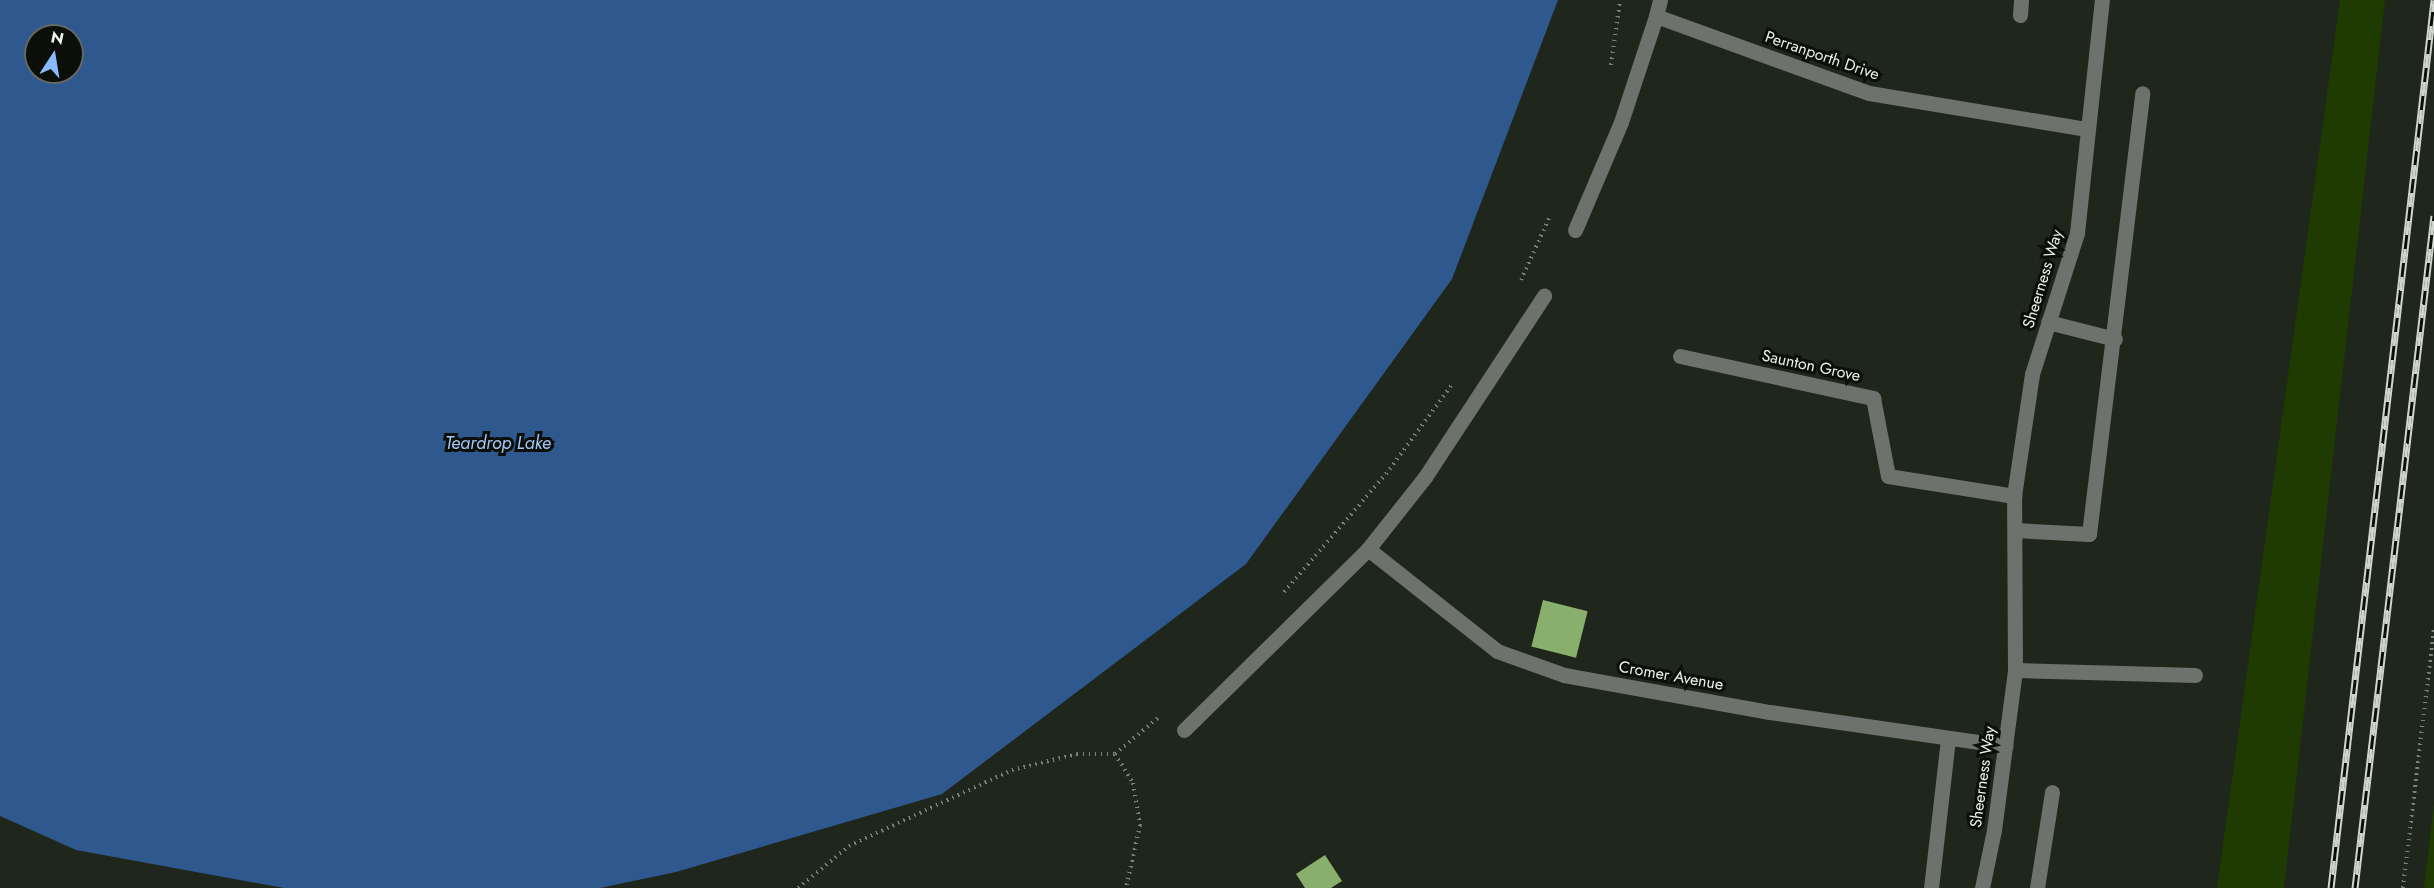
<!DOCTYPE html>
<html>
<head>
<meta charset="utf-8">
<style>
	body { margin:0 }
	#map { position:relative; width:2434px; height:888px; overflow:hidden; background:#1f261b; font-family:Jost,sans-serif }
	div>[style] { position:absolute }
	.green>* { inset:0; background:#1f3b02 }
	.water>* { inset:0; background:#2e588e }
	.building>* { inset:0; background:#89af6d; transform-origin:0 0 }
	.path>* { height:4px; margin-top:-2px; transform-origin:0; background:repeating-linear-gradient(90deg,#7c8279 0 1.5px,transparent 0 6px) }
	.minor>* { height:15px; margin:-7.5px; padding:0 7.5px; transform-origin:7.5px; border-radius:7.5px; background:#6e726c }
	.rail>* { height:7px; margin-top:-3.5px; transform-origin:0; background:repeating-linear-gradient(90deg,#0b0e09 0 14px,#d1d5cd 0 28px); box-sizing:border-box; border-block:2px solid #d1d5cd }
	span { translate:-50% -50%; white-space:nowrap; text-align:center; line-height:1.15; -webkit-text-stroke:6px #0b0e09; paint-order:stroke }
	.street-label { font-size:16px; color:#edf1ea }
	.water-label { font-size:18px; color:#a3c8f7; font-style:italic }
	.north { position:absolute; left:24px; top:24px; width:60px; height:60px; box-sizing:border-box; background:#0b0e09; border:2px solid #656963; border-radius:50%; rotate:12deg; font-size:16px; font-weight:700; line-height:24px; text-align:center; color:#edf1ea }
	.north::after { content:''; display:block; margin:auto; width:21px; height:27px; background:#88bafc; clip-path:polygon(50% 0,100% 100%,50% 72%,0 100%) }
</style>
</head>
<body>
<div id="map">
	<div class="green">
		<i style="clip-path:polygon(2340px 0,2385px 0,2284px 888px,2217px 888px)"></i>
		<i style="clip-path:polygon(2434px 803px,2434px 888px,2424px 888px)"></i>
	</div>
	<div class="water">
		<i style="clip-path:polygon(evenodd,0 0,1558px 0,1452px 279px,1246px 564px,942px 794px,676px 872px,600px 888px,284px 888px,76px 850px,0 816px,0 0,36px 36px,72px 36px,72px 72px,36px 72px,36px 36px)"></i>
	</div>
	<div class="building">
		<i style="left:1543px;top:600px;width:46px;height:48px;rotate:14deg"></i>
		<i style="clip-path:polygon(1325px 855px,1342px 881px,1331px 888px,1305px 888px,1296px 874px)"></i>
	</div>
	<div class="path">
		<i style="left:1611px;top:65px;width:66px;rotate:-82.1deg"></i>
		<i style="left:1521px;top:280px;width:70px;rotate:-65.6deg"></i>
		<i style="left:1284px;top:592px;width:156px;rotate:-49.2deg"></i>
		<i style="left:1386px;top:474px;width:113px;rotate:-53.6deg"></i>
		<i style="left:1115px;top:754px;width:59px;rotate:-40.2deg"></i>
		<i style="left:798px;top:888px;width:66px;rotate:-39.5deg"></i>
		<i style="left:849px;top:846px;width:180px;rotate:-25deg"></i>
		<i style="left:1012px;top:770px;width:67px;rotate:-13.8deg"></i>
		<i style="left:1077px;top:754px;width:38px"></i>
		<i style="left:1115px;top:754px;width:34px;rotate:58deg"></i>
		<i style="left:1133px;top:783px;width:43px;rotate:80.5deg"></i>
		<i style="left:1140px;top:825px;width:65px;rotate:102.5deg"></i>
		<i style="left:2403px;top:888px;width:262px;rotate:-83.2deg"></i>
	</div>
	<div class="minor">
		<i style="left:2020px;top:15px;width:15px;rotate:-86deg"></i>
		<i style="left:1656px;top:16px;width:16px;rotate:-76deg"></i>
		<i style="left:1575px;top:230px;width:117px;rotate:-66.9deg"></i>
		<i style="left:1621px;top:122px;width:112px;rotate:-71.7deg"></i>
		<i style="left:1656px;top:16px;width:226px;rotate:19.9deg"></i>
		<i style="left:1869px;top:93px;width:221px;rotate:9.4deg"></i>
		<i style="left:2048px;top:322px;width:69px;rotate:14.2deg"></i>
		<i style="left:1680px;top:356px;width:198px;rotate:12.3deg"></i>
		<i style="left:1873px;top:398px;width:79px;rotate:79.1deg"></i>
		<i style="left:1888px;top:476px;width:128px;rotate:9deg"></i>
		<i style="left:2015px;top:530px;width:74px;rotate:3.1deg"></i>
		<i style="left:2089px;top:534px;width:444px;rotate:-83.1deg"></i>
		<i style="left:1368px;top:549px;width:92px;rotate:-51.6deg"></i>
		<i style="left:1425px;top:477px;width:217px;rotate:-56.7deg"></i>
		<i style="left:2015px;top:670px;width:180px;rotate:1.6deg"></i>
		<i style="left:1184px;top:730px;width:258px;rotate:-44.5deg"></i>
		<i style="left:1368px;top:549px;width:164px;rotate:38.3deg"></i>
		<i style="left:1497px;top:651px;width:71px;rotate:19.7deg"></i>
		<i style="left:1564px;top:675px;width:209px;rotate:10.2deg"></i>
		<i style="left:1770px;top:712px;width:238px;rotate:8.2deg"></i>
		<i style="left:1931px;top:888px;width:151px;rotate:-83.5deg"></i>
		<i style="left:1982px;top:888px;width:59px;rotate:-78.3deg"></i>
		<i style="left:1994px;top:830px;width:161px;rotate:-82.5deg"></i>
		<i style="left:2015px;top:670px;width:174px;rotate:-90.3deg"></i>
		<i style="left:2014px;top:496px;width:123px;rotate:-81.6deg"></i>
		<i style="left:2032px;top:374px;width:148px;rotate:-72.3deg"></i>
		<i style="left:2077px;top:233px;width:234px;rotate:-83.9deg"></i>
		<i style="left:2037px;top:888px;width:97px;rotate:-81.1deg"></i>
	</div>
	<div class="rail">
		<i style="left:2331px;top:888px;width:894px;rotate:-83.38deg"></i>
		<i style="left:2355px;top:888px;width:677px;rotate:-83.3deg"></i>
	</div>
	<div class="street-label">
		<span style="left:1822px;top:56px;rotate:19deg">Perranporth Drive</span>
		<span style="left:2043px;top:279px;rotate:-73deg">Sheerness Way</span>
		<span style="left:1811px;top:366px;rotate:12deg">Saunton Grove</span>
		<span style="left:1671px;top:676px;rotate:10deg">Cromer Avenue</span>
		<span style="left:1983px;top:777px;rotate:-82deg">Sheerness Way</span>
	</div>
	<div class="water-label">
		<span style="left:498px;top:443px">Teardrop Lake</span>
	</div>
	<div class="north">N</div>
</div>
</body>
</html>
